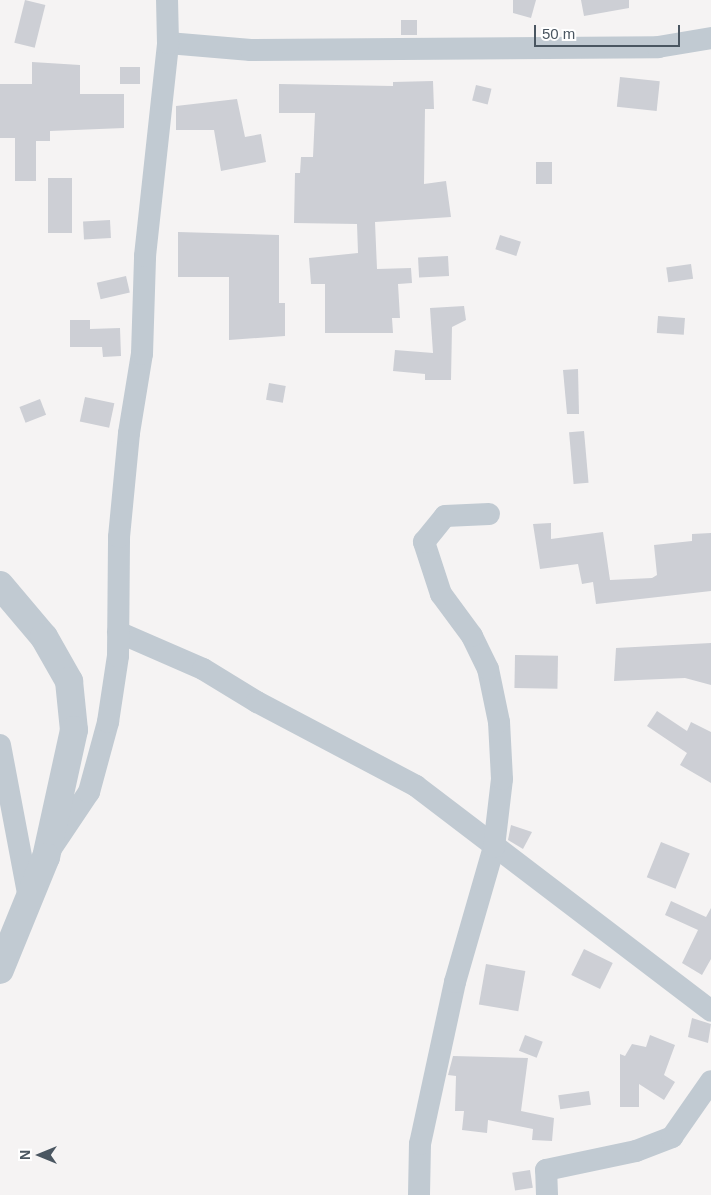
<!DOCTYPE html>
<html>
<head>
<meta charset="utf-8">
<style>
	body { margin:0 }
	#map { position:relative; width:711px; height:1195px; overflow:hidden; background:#f5f3f3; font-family:Arial,sans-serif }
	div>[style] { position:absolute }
	.building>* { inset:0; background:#cdcfd5; transform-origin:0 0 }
	.minor>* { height:22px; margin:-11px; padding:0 11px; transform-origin:11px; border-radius:11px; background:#c1cad2 }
	.tertiary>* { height:28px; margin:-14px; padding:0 14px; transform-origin:14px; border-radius:14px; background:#c1cad2 }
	span { translate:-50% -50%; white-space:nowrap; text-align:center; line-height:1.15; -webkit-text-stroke:4px #fff; paint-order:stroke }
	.north { position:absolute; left:15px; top:1130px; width:50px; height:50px; -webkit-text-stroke:4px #fff; paint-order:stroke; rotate:270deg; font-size:14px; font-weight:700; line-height:20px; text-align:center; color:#4a5661 }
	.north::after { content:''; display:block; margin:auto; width:18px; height:22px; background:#4a5661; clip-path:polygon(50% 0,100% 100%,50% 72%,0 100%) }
	.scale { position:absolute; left:534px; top:25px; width:146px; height:22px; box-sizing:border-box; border:2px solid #4a5661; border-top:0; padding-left:6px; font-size:15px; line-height:18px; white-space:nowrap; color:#4a5661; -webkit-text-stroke:4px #fff; paint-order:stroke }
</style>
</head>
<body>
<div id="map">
	<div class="building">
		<i style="left:25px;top:0;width:21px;height:44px;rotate:14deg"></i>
		<i style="clip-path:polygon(513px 0,536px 0,531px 18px,513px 13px)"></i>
		<i style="clip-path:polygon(581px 0,629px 0,629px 8px,584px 16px)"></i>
		<i style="left:401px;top:20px;width:16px;height:15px"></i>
		<i style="clip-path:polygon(32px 62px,80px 65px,80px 94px,124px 94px,124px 128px,50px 131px,50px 141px,36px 141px,36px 181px,15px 181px,15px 138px,0 138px,0 84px,32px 84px)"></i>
		<i style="left:120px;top:67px;width:20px;height:17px"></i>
		<i style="left:620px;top:77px;width:40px;height:30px;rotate:6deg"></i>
		<i style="clip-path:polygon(433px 81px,434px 109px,425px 109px,424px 184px,446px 181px,451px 217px,375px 222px,377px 269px,411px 268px,412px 283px,398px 284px,400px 318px,392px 318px,393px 333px,325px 333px,325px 284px,311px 284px,309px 258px,358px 253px,357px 224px,294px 223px,295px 173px,300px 173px,301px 157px,313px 157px,315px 113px,279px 113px,279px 84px,393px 86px,393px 82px)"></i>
		<i style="left:476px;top:85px;width:16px;height:16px;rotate:14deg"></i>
		<i style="clip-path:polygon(237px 99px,245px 137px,261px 134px,266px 162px,221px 171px,214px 130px,176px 130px,176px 106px)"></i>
		<i style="left:536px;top:162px;width:16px;height:22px"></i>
		<i style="left:48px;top:178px;width:24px;height:55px"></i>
		<i style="left:110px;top:220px;width:18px;height:27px;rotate:87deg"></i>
		<i style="clip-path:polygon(178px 232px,279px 235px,279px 303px,285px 303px,285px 336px,229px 340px,229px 277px,178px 277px)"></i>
		<i style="left:500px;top:235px;width:22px;height:15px;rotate:18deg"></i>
		<i style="left:448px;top:256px;width:20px;height:30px;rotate:87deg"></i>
		<i style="left:691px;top:264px;width:15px;height:25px;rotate:82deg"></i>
		<i style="left:126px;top:276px;width:17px;height:30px;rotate:77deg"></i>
		<i style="clip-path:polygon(464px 306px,466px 320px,452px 327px,451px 380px,425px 380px,425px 374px,393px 371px,395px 350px,433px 353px,430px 308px)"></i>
		<i style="left:658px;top:316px;width:27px;height:17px;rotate:4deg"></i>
		<i style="clip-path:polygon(70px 320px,90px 320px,90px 329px,120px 328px,121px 356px,103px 357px,102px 347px,70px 347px)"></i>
		<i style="clip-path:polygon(578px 369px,579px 414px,567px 414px,563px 370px)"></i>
		<i style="left:269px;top:383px;width:17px;height:17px;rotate:10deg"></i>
		<i style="left:85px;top:397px;width:30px;height:25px;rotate:12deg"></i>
		<i style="left:40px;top:399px;width:17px;height:22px;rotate:69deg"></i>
		<i style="left:584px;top:431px;width:52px;height:15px;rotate:85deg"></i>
		<i style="clip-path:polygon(551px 523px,551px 539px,603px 532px,610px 580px,652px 578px,657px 575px,654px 545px,692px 541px,692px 534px,711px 533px,711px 591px,596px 604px,593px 582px,582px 584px,578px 564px,540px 569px,533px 524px)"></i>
		<i style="clip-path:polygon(711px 643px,711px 685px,685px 678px,614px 681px,616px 648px)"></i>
		<i style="left:515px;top:655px;width:43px;height:33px;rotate:1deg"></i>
		<i style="clip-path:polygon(657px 711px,687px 731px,691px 722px,711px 732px,711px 783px,680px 765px,687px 753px,647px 726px)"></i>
		<i style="clip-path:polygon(511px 825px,532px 832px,523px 849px,508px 840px)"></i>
		<i style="left:661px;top:842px;width:31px;height:38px;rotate:22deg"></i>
		<i style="clip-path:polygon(671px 901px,706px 917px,711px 908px,711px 959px,702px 975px,682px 963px,698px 930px,665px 915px)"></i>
		<i style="left:584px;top:949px;width:32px;height:29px;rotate:26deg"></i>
		<i style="left:486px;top:964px;width:40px;height:41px;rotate:10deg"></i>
		<i style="clip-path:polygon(692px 1018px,711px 1024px,708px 1043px,688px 1037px)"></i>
		<i style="left:525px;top:1035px;width:19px;height:17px;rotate:21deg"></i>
		<i style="clip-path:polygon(650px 1035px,675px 1045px,664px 1075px,675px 1082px,664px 1100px,639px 1084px,639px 1107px,620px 1107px,620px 1054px,625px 1056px,632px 1044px,646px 1047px)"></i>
		<i style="clip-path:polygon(453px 1056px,528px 1058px,521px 1111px,554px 1118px,552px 1141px,532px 1140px,533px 1129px,488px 1120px,487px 1133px,462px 1130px,464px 1111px,455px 1111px,456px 1076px,448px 1075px)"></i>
		<i style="left:589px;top:1091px;width:14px;height:31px;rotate:82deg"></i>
		<i style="left:530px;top:1170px;width:18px;height:18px;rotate:81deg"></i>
	</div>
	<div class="minor">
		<i style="left:168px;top:43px;width:83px;rotate:4.8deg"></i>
		<i style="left:251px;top:50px;width:407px;rotate:-0.4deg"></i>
		<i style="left:658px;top:47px;width:54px;rotate:-9.6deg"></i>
		<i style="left:118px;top:632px;width:93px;rotate:23.5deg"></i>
		<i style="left:203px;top:669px;width:63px;rotate:31.4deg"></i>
		<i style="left:257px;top:702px;width:180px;rotate:27.8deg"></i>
		<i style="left:416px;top:786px;width:371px;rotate:37.3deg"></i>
		<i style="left:0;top:745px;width:156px;rotate:79.3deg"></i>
		<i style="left:50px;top:850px;width:70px;rotate:-56.1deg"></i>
		<i style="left:89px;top:792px;width:73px;rotate:-74.8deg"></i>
		<i style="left:108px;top:722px;width:67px;rotate:-81.4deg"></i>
		<i style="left:118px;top:656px;width:119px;rotate:-89.5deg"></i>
		<i style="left:119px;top:537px;width:104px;rotate:-84.5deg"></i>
		<i style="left:129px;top:433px;width:80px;rotate:-80.7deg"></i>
		<i style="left:142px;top:354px;width:98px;rotate:-88.2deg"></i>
		<i style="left:145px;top:256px;width:214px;rotate:-83.8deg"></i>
		<i style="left:168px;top:43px;width:43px;rotate:-91.3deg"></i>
		<i style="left:419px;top:1195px;width:51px;rotate:-88.9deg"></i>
		<i style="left:420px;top:1144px;width:166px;rotate:-77.8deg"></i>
		<i style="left:455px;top:982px;width:141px;rotate:-73.9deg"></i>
		<i style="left:494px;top:847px;width:68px;rotate:-83.3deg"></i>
		<i style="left:502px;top:779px;width:57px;rotate:-93deg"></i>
		<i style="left:499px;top:722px;width:54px;rotate:-101.7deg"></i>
		<i style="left:488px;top:669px;width:37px;rotate:-116deg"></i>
		<i style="left:472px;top:636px;width:52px;rotate:-126.4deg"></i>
		<i style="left:441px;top:594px;width:55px;rotate:-108.1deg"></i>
		<i style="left:424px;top:542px;width:33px;rotate:-51deg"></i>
		<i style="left:445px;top:516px;width:44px;rotate:-2.6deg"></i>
		<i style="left:547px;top:1195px;width:25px;rotate:-92deg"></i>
		<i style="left:546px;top:1170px;width:92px;rotate:-11.9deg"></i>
		<i style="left:636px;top:1151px;width:39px;rotate:-21deg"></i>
		<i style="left:672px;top:1137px;width:68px;rotate:-55.1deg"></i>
	</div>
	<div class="tertiary">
		<i style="left:0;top:585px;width:68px;rotate:49.8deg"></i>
		<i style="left:44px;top:637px;width:51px;rotate:60.4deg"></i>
		<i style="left:69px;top:681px;width:49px;rotate:84.2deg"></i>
		<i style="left:74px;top:730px;width:130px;rotate:102.4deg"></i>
		<i style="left:46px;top:857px;width:122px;rotate:112.2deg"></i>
	</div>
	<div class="north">N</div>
	<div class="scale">50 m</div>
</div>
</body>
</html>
